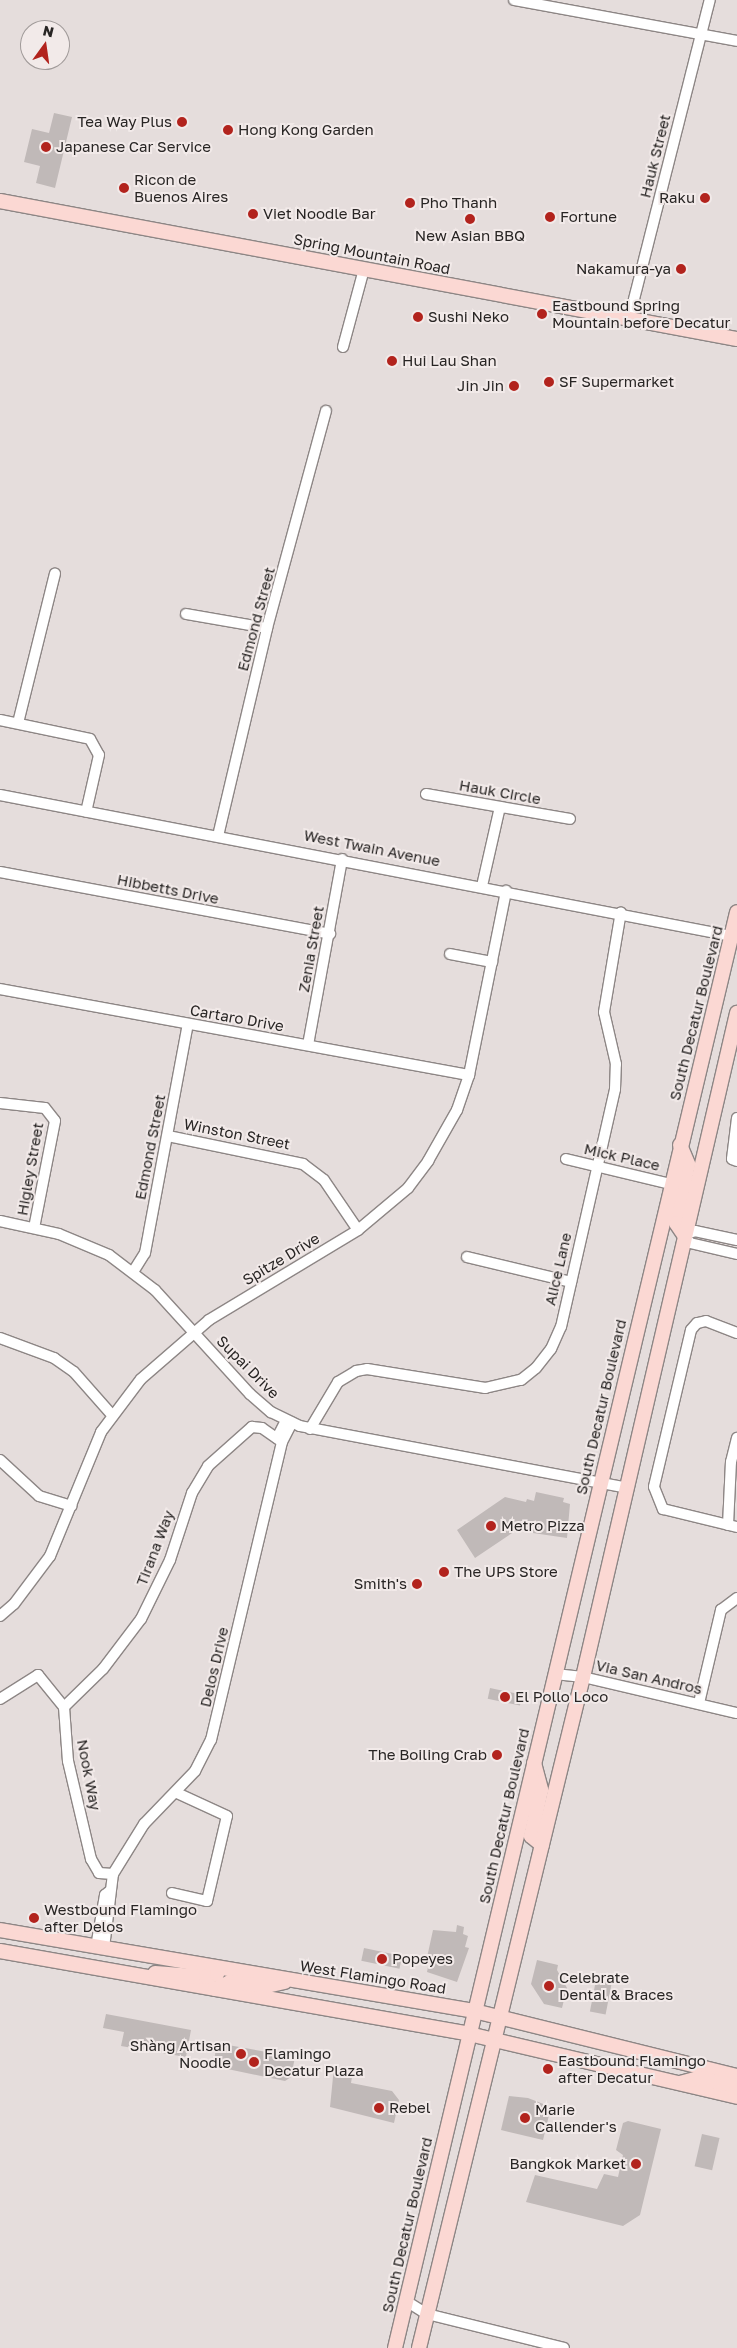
<!DOCTYPE html>
<html>
<head>
<meta charset="utf-8">
<style>
	body { margin:0 }
	#map { position:relative; width:737px; height:2348px; overflow:hidden; background:#e5dddc; font-family:"Golos Text",sans-serif }
	div>[style] { position:absolute }
	.building>* { inset:0; background:#c0b9b8; transform-origin:0 0 }
	.roads { filter:drop-shadow(1px 0 #8d8685) drop-shadow(-1px 0 #8d8685) drop-shadow(0 1px #8d8685) drop-shadow(0 -1px #8d8685) }
	.minor>* { height:10px; margin:-5px; padding:0 5px; transform-origin:5px; border-radius:5px; background:#fff }
	.major>* { height:14px; margin:-7px; padding:0 7px; transform-origin:7px; border-radius:7px; background:#fbd8d3 }
	.dots>* { width:14px; height:14px; translate:-50% -50%; box-sizing:border-box; border:2px solid #f2eae9; border-radius:50% }
	span { translate:-50% -50%; white-space:nowrap; text-align:center; line-height:1.15; -webkit-text-stroke:4px #f2eae9; paint-order:stroke }
	.poi-label { font-size:15px; color:#282524 }
	.right { translate:-100% -50%; text-align:right }
	.left { translate:0 -50%; text-align:left }
	.street-label { font-size:15px; color:#282524 }
	.north { position:absolute; left:20px; top:20px; width:50px; height:50px; box-sizing:border-box; background:#f2eae9; border:1px solid #a19b9a; border-radius:50%; rotate:14deg; font-size:14px; font-weight:700; line-height:20px; text-align:center; color:#282524 }
	.north::after { content:''; display:block; margin:auto; width:18px; height:22px; background:#b2231d; clip-path:polygon(50% 0,100% 100%,50% 72%,0 100%) }
</style>
</head>
<body>
<div id="map">
	<div class="building">
		<i style="clip-path:polygon(54px 113px,72px 117px,55px 188px,36px 183px,40px 166px,24px 162px,32px 129px,49px 133px)"></i>
		<i style="clip-path:polygon(536px 1492px,564px 1498px,563px 1502px,570px 1504px,567px 1538px,526px 1532px,521px 1527px,475px 1558px,457px 1530px,505px 1497px,526px 1502px,527px 1499px,534px 1501px)"></i>
		<i style="left:490px;top:1688px;width:33px;height:11px;rotate:12deg"></i>
		<i style="clip-path:polygon(457px 1925px,464px 1927px,463px 1934px,468px 1936px,465px 1947px,469px 1948px,457px 1982px,427px 1972px,429px 1962px,426px 1962px,433px 1930px,456px 1932px)"></i>
		<i style="left:364px;top:1948px;width:39px;height:13px;rotate:12deg"></i>
		<i style="clip-path:polygon(537px 1960px,558px 1965px,557px 1970px,567px 1988px,562px 2008px,544px 2004px,531px 1984px)"></i>
		<i style="left:596px;top:1980px;width:16px;height:32px;rotate:11deg"></i>
		<i style="clip-path:polygon(106px 2014px,191px 2030px,186px 2057px,121px 2046px,124px 2032px,103px 2028px)"></i>
		<i style="clip-path:polygon(217px 2043px,295px 2057px,291px 2077px,285px 2081px,213px 2066px)"></i>
		<i style="clip-path:polygon(334px 2067px,353px 2071px,351px 2083px,392px 2091px,399px 2100px,394px 2123px,330px 2107px)"></i>
		<i style="clip-path:polygon(509px 2096px,528px 2098px,551px 2107px,543px 2140px,501px 2130px)"></i>
		<i style="clip-path:polygon(628px 2121px,661px 2129px,640px 2215px,623px 2226px,526px 2202px,535px 2175px,597px 2189px,604px 2174px,618px 2177px,623px 2155px,616px 2150px,623px 2123px)"></i>
		<i style="left:702px;top:2134px;width:18px;height:33px;rotate:13deg"></i>
	</div>
	<div class="roads">
		<div class="minor">
			<i style="left:514px;top:0;width:227px;rotate:10.4deg"></i>
			<i style="left:629px;top:319px;width:329px;rotate:-75.8deg"></i>
			<i style="left:343px;top:347px;width:81px;rotate:-74.9deg"></i>
			<i style="left:186px;top:614px;width:82px;rotate:9.8deg"></i>
			<i style="left:0;top:720px;width:92px;rotate:11.9deg"></i>
			<i style="left:90px;top:739px;width:18px;rotate:61deg"></i>
			<i style="left:99px;top:755px;width:58px;rotate:102.8deg"></i>
			<i style="left:18px;top:723px;width:154px;rotate:-76.1deg"></i>
			<i style="left:426px;top:794px;width:146px;rotate:9.8deg"></i>
			<i style="left:0;top:795px;width:744px;rotate:10.92deg"></i>
			<i style="left:218px;top:836px;width:214px;rotate:-76.7deg"></i>
			<i style="left:267px;top:628px;width:225px;rotate:-74.8deg"></i>
			<i style="left:0;top:872px;width:336px;rotate:10.6deg"></i>
			<i style="left:482px;top:886px;width:81px;rotate:-77.2deg"></i>
			<i style="left:450px;top:954px;width:43px;rotate:10.8deg"></i>
			<i style="left:0;top:989px;width:477px;rotate:10.4deg"></i>
			<i style="left:308px;top:1045px;width:189px;rotate:-79.6deg"></i>
			<i style="left:0;top:1103px;width:45px;rotate:6.3deg"></i>
			<i style="left:45px;top:1108px;width:16px;rotate:52deg"></i>
			<i style="left:55px;top:1121px;width:109px;rotate:101.1deg"></i>
			<i style="left:737px;top:1118px;width:41px;rotate:97deg"></i>
			<i style="left:732px;top:1159px;width:5px;rotate:22deg"></i>
			<i style="left:168px;top:1136px;width:138px;rotate:11.7deg"></i>
			<i style="left:303px;top:1164px;width:26px;rotate:37deg"></i>
			<i style="left:324px;top:1180px;width:60px;rotate:55.8deg"></i>
			<i style="left:566px;top:1159px;width:108px;rotate:13.4deg"></i>
			<i style="left:0;top:1221px;width:60px;rotate:12.4deg"></i>
			<i style="left:59px;top:1234px;width:54px;rotate:22.8deg"></i>
			<i style="left:109px;top:1255px;width:58px;rotate:37.3deg"></i>
			<i style="left:155px;top:1290px;width:141px;rotate:47.6deg"></i>
			<i style="left:250px;top:1394px;width:28px;rotate:41deg"></i>
			<i style="left:271px;top:1412px;width:32px;rotate:26deg"></i>
			<i style="left:300px;top:1426px;width:333px;rotate:10.7deg"></i>
			<i style="left:737px;top:1240px;width:43px;rotate:-167.9deg"></i>
			<i style="left:695px;top:1231px;width:12px;rotate:160deg"></i>
			<i style="left:684px;top:1235px;width:10px;rotate:53deg"></i>
			<i style="left:690px;top:1243px;width:48px;rotate:13.2deg"></i>
			<i style="left:467px;top:1257px;width:107px;rotate:13.5deg"></i>
			<i style="left:133px;top:1272px;width:22px;rotate:-58deg"></i>
			<i style="left:145px;top:1253px;width:233px;rotate:-79.4deg"></i>
			<i style="left:737px;top:1333px;width:33px;rotate:-159deg"></i>
			<i style="left:706px;top:1321px;width:9px;rotate:167deg"></i>
			<i style="left:697px;top:1323px;width:9px;rotate:131deg"></i>
			<i style="left:691px;top:1330px;width:161px;rotate:103.3deg"></i>
			<i style="left:654px;top:1487px;width:24px;rotate:68deg"></i>
			<i style="left:663px;top:1509px;width:76px;rotate:13.7deg"></i>
			<i style="left:0;top:1338px;width:58px;rotate:20.3deg"></i>
			<i style="left:54px;top:1358px;width:24px;rotate:35deg"></i>
			<i style="left:74px;top:1372px;width:57px;rotate:48.5deg"></i>
			<i style="left:310px;top:1429px;width:55px;rotate:-59.2deg"></i>
			<i style="left:338px;top:1382px;width:21px;rotate:-31deg"></i>
			<i style="left:356px;top:1371px;width:11px;rotate:-10deg"></i>
			<i style="left:367px;top:1369px;width:120px;rotate:9.1deg"></i>
			<i style="left:485px;top:1388px;width:37px;rotate:-13deg"></i>
			<i style="left:521px;top:1380px;width:19px;rotate:-39deg"></i>
			<i style="left:536px;top:1368px;width:24px;rotate:-52deg"></i>
			<i style="left:551px;top:1349px;width:24px;rotate:-66deg"></i>
			<i style="left:561px;top:1327px;width:244px;rotate:-77.2deg"></i>
			<i style="left:615px;top:1089px;width:25px;rotate:-88deg"></i>
			<i style="left:616px;top:1064px;width:53px;rotate:-103deg"></i>
			<i style="left:604px;top:1012px;width:101px;rotate:-80.4deg"></i>
			<i style="left:277px;top:1438px;width:20px;rotate:-63deg"></i>
			<i style="left:0;top:1460px;width:53px;rotate:42.7deg"></i>
			<i style="left:39px;top:1496px;width:34px;rotate:17deg"></i>
			<i style="left:728px;top:1525px;width:63px;rotate:-87.3deg"></i>
			<i style="left:731px;top:1462px;width:25px;rotate:-76deg"></i>
			<i style="left:0;top:1616px;width:18px;rotate:-41deg"></i>
			<i style="left:14px;top:1604px;width:60px;rotate:-53.1deg"></i>
			<i style="left:50px;top:1556px;width:134px;rotate:-67.6deg"></i>
			<i style="left:101px;top:1432px;width:66px;rotate:-53deg"></i>
			<i style="left:141px;top:1379px;width:90px;rotate:-40.9deg"></i>
			<i style="left:209px;top:1320px;width:174px;rotate:-31.1deg"></i>
			<i style="left:358px;top:1230px;width:65px;rotate:-40deg"></i>
			<i style="left:408px;top:1188px;width:34px;rotate:-53deg"></i>
			<i style="left:428px;top:1161px;width:59px;rotate:-60.4deg"></i>
			<i style="left:457px;top:1110px;width:37px;rotate:-71deg"></i>
			<i style="left:469px;top:1075px;width:188px;rotate:-78.6deg"></i>
			<i style="left:555px;top:1674px;width:28px;rotate:6deg"></i>
			<i style="left:583px;top:1677px;width:158px;rotate:13.2deg"></i>
			<i style="left:0;top:1699px;width:45px;rotate:-32.3deg"></i>
			<i style="left:38px;top:1675px;width:41px;rotate:50.9deg"></i>
			<i style="left:64px;top:1707px;width:54px;rotate:85.8deg"></i>
			<i style="left:68px;top:1761px;width:101px;rotate:76.8deg"></i>
			<i style="left:91px;top:1859px;width:16px;rotate:60deg"></i>
			<i style="left:99px;top:1873px;width:14px;rotate:4deg"></i>
			<i style="left:699px;top:1703px;width:96px;rotate:-76.7deg"></i>
			<i style="left:721px;top:1610px;width:20px;rotate:-37deg"></i>
			<i style="left:64px;top:1707px;width:54px;rotate:-44.3deg"></i>
			<i style="left:103px;top:1669px;width:63px;rotate:-52.8deg"></i>
			<i style="left:141px;top:1619px;width:66px;rotate:-63.8deg"></i>
			<i style="left:170px;top:1560px;width:71px;rotate:-71.8deg"></i>
			<i style="left:192px;top:1493px;width:31px;rotate:-59deg"></i>
			<i style="left:208px;top:1466px;width:59px;rotate:-41.6deg"></i>
			<i style="left:252px;top:1427px;width:10px;rotate:6deg"></i>
			<i style="left:262px;top:1428px;width:24px;rotate:35deg"></i>
			<i style="left:172px;top:1893px;width:36px;rotate:13deg"></i>
			<i style="left:207px;top:1901px;width:87px;rotate:-76.8deg"></i>
			<i style="left:227px;top:1816px;width:55px;rotate:-155.3deg"></i>
			<i style="left:96px;top:1947px;width:53px;rotate:-80.2deg"></i>
			<i style="left:105px;top:1895px;width:6px;rotate:-39deg"></i>
			<i style="left:104px;top:1948px;width:75px;rotate:-83.1deg"></i>
			<i style="left:113px;top:1874px;width:59px;rotate:-58.2deg"></i>
			<i style="left:144px;top:1824px;width:74px;rotate:-46.1deg"></i>
			<i style="left:195px;top:1771px;width:35px;rotate:-63deg"></i>
			<i style="left:211px;top:1740px;width:306px;rotate:-76.6deg"></i>
			<i style="left:282px;top:1442px;width:22px;rotate:-63deg"></i>
			<i style="left:406px;top:2301px;width:25px;rotate:32deg"></i>
			<i style="left:427px;top:2314px;width:141px;rotate:13.9deg"></i>
		</div>
		<div class="major">
			<i style="left:0;top:201px;width:750px;rotate:10.61deg"></i>
			<i style="left:680px;top:1145px;width:21px;rotate:67deg"></i>
			<i style="left:688px;top:1164px;width:60px;rotate:101.5deg"></i>
			<i style="left:676px;top:1223px;width:14px;rotate:56deg"></i>
			<i style="left:534px;top:1763px;width:28px;rotate:75deg"></i>
			<i style="left:541px;top:1790px;width:47px;rotate:102.3deg"></i>
			<i style="left:531px;top:1836px;width:14px;rotate:39deg"></i>
			<i style="left:0;top:1930px;width:481px;rotate:9.7deg"></i>
			<i style="left:474px;top:2011px;width:271px;rotate:13.9deg"></i>
			<i style="left:0;top:1951px;width:476px;rotate:10deg"></i>
			<i style="left:469px;top:2034px;width:275px;rotate:13.2deg"></i>
			<i style="left:155px;top:1973px;width:51px;rotate:4.5deg"></i>
			<i style="left:206px;top:1977px;width:11px;rotate:-15deg"></i>
			<i style="left:217px;top:1974px;width:5px;rotate:-68deg"></i>
			<i style="left:215px;top:1989px;width:17px;rotate:-25deg"></i>
			<i style="left:230px;top:1982px;width:37px;rotate:6deg"></i>
			<i style="left:267px;top:1986px;width:18px;rotate:-13deg"></i>
			<i style="left:680px;top:2083px;width:20px;rotate:-15deg"></i>
			<i style="left:699px;top:2078px;width:39px;rotate:12deg"></i>
			<i style="left:395px;top:2348px;width:1476px;rotate:-76.6deg"></i>
			<i style="left:419px;top:2348px;width:691px;rotate:-76.27deg"></i>
			<i style="left:583px;top:1677px;width:682px;rotate:-76.94deg"></i>
		</div>
	</div>
	<div class="dots">
		<i style="left:182px;top:122px;background:#b2231d"></i>
		<i style="left:228px;top:130px;background:#b2231d"></i>
		<i style="left:46px;top:147px;background:#b2231d"></i>
		<i style="left:124px;top:188px;background:#b2231d"></i>
		<i style="left:705px;top:198px;background:#b2231d"></i>
		<i style="left:410px;top:203px;background:#b2231d"></i>
		<i style="left:253px;top:214px;background:#b2231d"></i>
		<i style="left:550px;top:217px;background:#b2231d"></i>
		<i style="left:470px;top:219px;background:#b2231d"></i>
		<i style="left:681px;top:269px;background:#b2231d"></i>
		<i style="left:542px;top:314px;background:#b2231d"></i>
		<i style="left:418px;top:317px;background:#b2231d"></i>
		<i style="left:392px;top:361px;background:#b2231d"></i>
		<i style="left:549px;top:382px;background:#b2231d"></i>
		<i style="left:514px;top:386px;background:#b2231d"></i>
		<i style="left:491px;top:1526px;background:#b2231d"></i>
		<i style="left:444px;top:1572px;background:#b2231d"></i>
		<i style="left:417px;top:1584px;background:#b2231d"></i>
		<i style="left:505px;top:1697px;background:#b2231d"></i>
		<i style="left:497px;top:1755px;background:#b2231d"></i>
		<i style="left:34px;top:1918px;background:#b2231d"></i>
		<i style="left:382px;top:1959px;background:#b2231d"></i>
		<i style="left:549px;top:1986px;background:#b2231d"></i>
		<i style="left:241px;top:2054px;background:#b2231d"></i>
		<i style="left:254px;top:2062px;background:#b2231d"></i>
		<i style="left:548px;top:2069px;background:#b2231d"></i>
		<i style="left:379px;top:2108px;background:#b2231d"></i>
		<i style="left:525px;top:2118px;background:#b2231d"></i>
		<i style="left:636px;top:2164px;background:#b2231d"></i>
	</div>
	<div class="poi-label">
		<span class="right" style="left:172px;top:122px">Tea Way Plus</span>
		<span class="left" style="left:238px;top:130px">Hong Kong Garden</span>
		<span class="left" style="left:56px;top:147px">Japanese Car Service</span>
		<span class="left" style="left:134px;top:188px">Ricon de<br>Buenos Aires</span>
		<span class="right" style="left:695px;top:198px">Raku</span>
		<span class="left" style="left:420px;top:203px">Pho Thanh</span>
		<span class="left" style="left:263px;top:214px">Viet Noodle Bar</span>
		<span class="left" style="left:560px;top:217px">Fortune</span>
		<span style="left:470px;top:236px">New Asian BBQ</span>
		<span class="right" style="left:671px;top:269px">Nakamura-ya</span>
		<span class="left" style="left:552px;top:314px">Eastbound Spring<br>Mountain before Decatur</span>
		<span class="left" style="left:428px;top:317px">Sushi Neko</span>
		<span class="left" style="left:402px;top:361px">Hui Lau Shan</span>
		<span class="left" style="left:559px;top:382px">SF Supermarket</span>
		<span class="right" style="left:504px;top:386px">Jin Jin</span>
		<span class="left" style="left:501px;top:1526px">Metro Pizza</span>
		<span class="left" style="left:454px;top:1572px">The UPS Store</span>
		<span class="right" style="left:407px;top:1584px">Smith's</span>
		<span class="left" style="left:515px;top:1697px">El Pollo Loco</span>
		<span class="right" style="left:487px;top:1755px">The Boiling Crab</span>
		<span class="left" style="left:44px;top:1918px">Westbound Flamingo<br>after Delos</span>
		<span class="left" style="left:392px;top:1959px">Popeyes</span>
		<span class="left" style="left:559px;top:1986px">Celebrate<br>Dental &amp; Braces</span>
		<span class="right" style="left:231px;top:2054px">Shàng Artisan<br>Noodle</span>
		<span class="left" style="left:264px;top:2062px">Flamingo<br>Decatur Plaza</span>
		<span class="left" style="left:558px;top:2069px">Eastbound Flamingo<br>after Decatur</span>
		<span class="left" style="left:389px;top:2108px">Rebel</span>
		<span class="left" style="left:535px;top:2118px">Marie<br>Callender's</span>
		<span class="right" style="left:626px;top:2164px">Bangkok Market</span>
	</div>
	<div class="street-label">
		<span style="left:655px;top:156px;rotate:-76deg">Hauk Street</span>
		<span style="left:372px;top:254px;rotate:11deg">Spring Mountain Road</span>
		<span style="left:256px;top:619px;rotate:-75deg">Edmond Street</span>
		<span style="left:500px;top:792px;rotate:10deg">Hauk Circle</span>
		<span style="left:372px;top:848px;rotate:11deg">West Twain Avenue</span>
		<span style="left:168px;top:889px;rotate:11deg">Hibbetts Drive</span>
		<span style="left:311px;top:949px;rotate:-80deg">Zenia Street</span>
		<span style="left:696px;top:1013px;rotate:-76deg">South Decatur Boulevard</span>
		<span style="left:237px;top:1018px;rotate:10deg">Cartaro Drive</span>
		<span style="left:237px;top:1134px;rotate:11deg">Winston Street</span>
		<span style="left:150px;top:1147px;rotate:-79deg">Edmond Street</span>
		<span style="left:622px;top:1157px;rotate:13deg">Mick Place</span>
		<span style="left:30px;top:1169px;rotate:-80deg">Higley Street</span>
		<span style="left:281px;top:1259px;rotate:-31deg">Spitze Drive</span>
		<span style="left:558px;top:1269px;rotate:-77deg">Alice Lane</span>
		<span style="left:248px;top:1367px;rotate:45deg">Supai Drive</span>
		<span style="left:601px;top:1407px;rotate:-77deg">South Decatur Boulevard</span>
		<span style="left:155px;top:1548px;rotate:-69deg">Tirana Way</span>
		<span style="left:214px;top:1667px;rotate:-77deg">Delos Drive</span>
		<span style="left:649px;top:1677px;rotate:13deg">Via San Andros</span>
		<span style="left:89px;top:1775px;rotate:79deg">Nook Way</span>
		<span style="left:504px;top:1816px;rotate:-77deg">South Decatur Boulevard</span>
		<span style="left:373px;top:1977px;rotate:9deg">West Flamingo Road</span>
		<span style="left:407px;top:2225px;rotate:-77deg">South Decatur Boulevard</span>
	</div>
	<div class="north">N</div>
</div>
</body>
</html>
